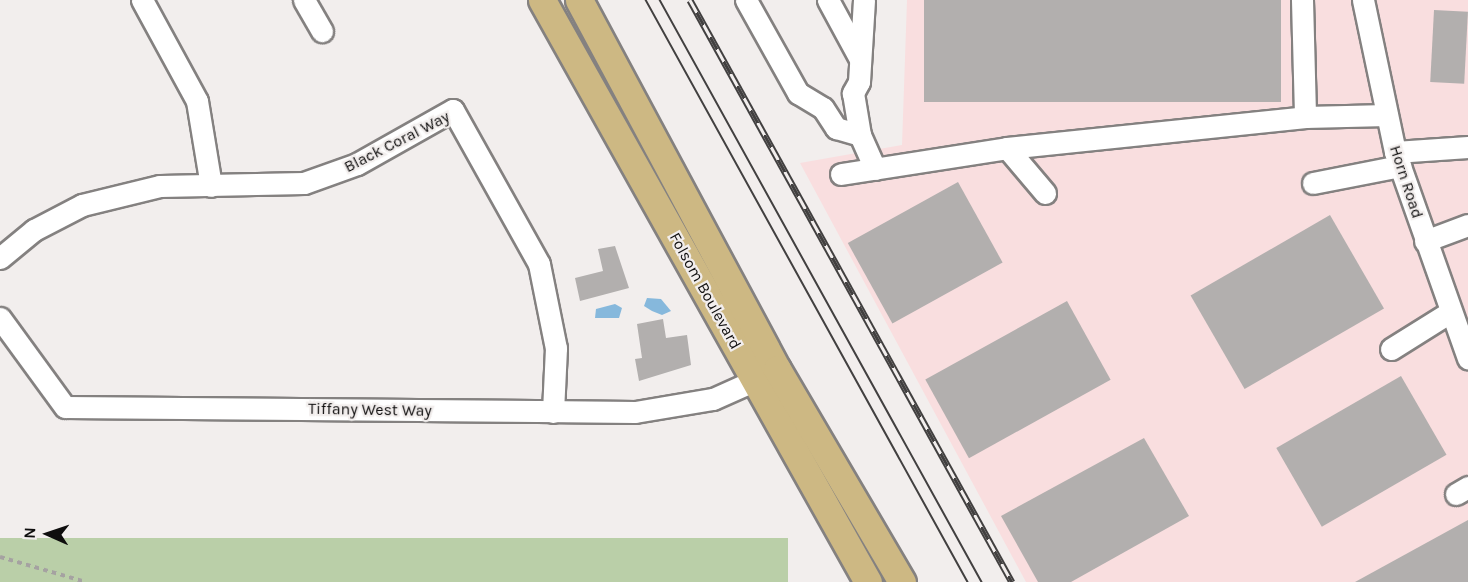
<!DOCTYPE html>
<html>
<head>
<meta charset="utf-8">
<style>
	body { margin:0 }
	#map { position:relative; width:1468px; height:582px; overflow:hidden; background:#f2eeed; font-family:Karla,sans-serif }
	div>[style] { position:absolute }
	.commercial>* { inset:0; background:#f9dedf }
	.green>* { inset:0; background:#bacfa8; transform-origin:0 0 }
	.water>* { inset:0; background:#86b8dc }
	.building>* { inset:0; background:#b2afae; transform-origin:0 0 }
	.path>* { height:4px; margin-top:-2px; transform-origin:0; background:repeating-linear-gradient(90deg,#a5a2a1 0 4.5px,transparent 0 9px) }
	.roads { filter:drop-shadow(2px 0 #848180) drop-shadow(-2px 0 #848180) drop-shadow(0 2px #848180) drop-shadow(0 -2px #848180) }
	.minor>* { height:21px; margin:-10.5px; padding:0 10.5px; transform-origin:10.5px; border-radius:10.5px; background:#fff }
	.major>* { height:27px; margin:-13.5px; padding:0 13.5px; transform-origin:13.5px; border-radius:13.5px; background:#cdb883 }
	.tram>* { height:1.5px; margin:-0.75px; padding:0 0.75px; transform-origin:0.75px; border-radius:0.75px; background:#424040 }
	.rail>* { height:7px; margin-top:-3.5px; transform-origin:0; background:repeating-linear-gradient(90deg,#f2eeed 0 14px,#424040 0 28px); box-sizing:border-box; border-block:2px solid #424040 }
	span { translate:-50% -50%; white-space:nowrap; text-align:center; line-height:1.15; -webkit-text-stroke:4.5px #f2eeed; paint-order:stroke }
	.street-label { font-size:16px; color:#0f0e0e }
	.north { position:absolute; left:18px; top:504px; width:60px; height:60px; -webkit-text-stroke:4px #f2eeed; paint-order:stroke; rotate:273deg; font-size:16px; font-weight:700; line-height:24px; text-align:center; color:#0f0e0e }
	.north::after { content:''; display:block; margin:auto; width:21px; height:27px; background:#0f0e0e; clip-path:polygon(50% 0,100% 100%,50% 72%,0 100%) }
</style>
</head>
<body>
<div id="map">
	<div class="commercial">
		<i style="clip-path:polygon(907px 0,1468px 0,1468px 582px,1026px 582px,800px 163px,902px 145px)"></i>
	</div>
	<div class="green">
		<i style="left:0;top:538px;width:788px;height:44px"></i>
	</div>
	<div class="water">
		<i style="clip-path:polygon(647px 298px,661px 299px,671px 311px,662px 315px,652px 311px,644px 306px)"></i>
		<i style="clip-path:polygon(615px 304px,622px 308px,619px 318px,595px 318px,596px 309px)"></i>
	</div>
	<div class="building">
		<i style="left:924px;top:0;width:357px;height:102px"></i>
		<i style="left:1434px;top:10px;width:34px;height:72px;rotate:3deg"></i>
		<i style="left:958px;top:182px;width:92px;height:126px;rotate:61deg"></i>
		<i style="left:1330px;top:215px;width:108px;height:161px;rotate:60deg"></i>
		<i style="clip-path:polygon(615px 246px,629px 288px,580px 301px,575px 278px,603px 271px,598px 249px)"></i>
		<i style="left:1067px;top:301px;width:90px;height:162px;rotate:61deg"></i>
		<i style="clip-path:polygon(663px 319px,666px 338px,687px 335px,691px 365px,639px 381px,635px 359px,642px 358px,637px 324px)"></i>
		<i style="left:1401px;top:376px;width:91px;height:144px;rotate:60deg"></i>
		<i style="clip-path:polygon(1144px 438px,1189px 516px,1071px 582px,1038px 582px,1001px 516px)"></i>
		<i style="clip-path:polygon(1468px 520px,1468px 582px,1355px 582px)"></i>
	</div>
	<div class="path">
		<i style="left:0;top:557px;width:90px;rotate:16.2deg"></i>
	</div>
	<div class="roads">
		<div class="minor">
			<i style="left:142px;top:0;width:115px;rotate:61.4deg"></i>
			<i style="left:197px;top:101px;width:86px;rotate:80.6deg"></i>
			<i style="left:304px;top:0;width:36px;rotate:60deg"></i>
			<i style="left:746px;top:0;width:107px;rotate:60.8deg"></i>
			<i style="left:798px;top:93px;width:29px;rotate:31deg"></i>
			<i style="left:823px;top:108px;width:24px;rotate:57deg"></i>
			<i style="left:836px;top:128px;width:25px;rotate:16deg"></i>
			<i style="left:828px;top:0;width:67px;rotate:61.5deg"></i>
			<i style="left:864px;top:0;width:82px;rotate:93.5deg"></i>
			<i style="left:859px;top:82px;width:13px;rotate:119deg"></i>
			<i style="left:853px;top:93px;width:43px;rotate:80.5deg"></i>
			<i style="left:860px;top:135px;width:37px;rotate:66deg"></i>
			<i style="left:1302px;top:0;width:117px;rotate:88.5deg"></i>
			<i style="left:1363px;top:0;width:155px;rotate:78.1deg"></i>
			<i style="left:1395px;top:152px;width:219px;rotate:70.5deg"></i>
			<i style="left:1007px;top:148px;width:59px;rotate:49.8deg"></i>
			<i style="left:1395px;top:152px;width:73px;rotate:-3.9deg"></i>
			<i style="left:841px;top:174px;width:168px;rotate:-8.9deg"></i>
			<i style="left:1007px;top:148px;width:300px;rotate:-5.9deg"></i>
			<i style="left:1305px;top:117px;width:82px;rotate:-1.4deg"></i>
			<i style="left:1313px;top:183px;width:89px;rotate:-11.1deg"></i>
			<i style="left:1425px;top:241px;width:46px;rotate:-20.4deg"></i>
			<i style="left:0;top:258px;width:44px;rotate:-39.5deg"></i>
			<i style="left:34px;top:230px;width:54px;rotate:-27.5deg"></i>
			<i style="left:82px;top:205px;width:80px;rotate:-13.7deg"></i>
			<i style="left:160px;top:186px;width:144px;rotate:-1.2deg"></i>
			<i style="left:304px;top:183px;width:56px;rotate:-19.7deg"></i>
			<i style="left:357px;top:164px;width:110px;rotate:-29.4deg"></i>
			<i style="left:453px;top:110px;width:176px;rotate:60.8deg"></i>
			<i style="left:539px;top:264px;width:86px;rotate:78.6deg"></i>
			<i style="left:556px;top:348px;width:64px;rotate:92.7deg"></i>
			<i style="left:0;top:318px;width:110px;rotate:53.9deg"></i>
			<i style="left:65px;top:407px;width:570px;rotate:0.5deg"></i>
			<i style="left:635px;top:412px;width:79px;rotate:-9.5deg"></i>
			<i style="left:713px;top:399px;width:61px;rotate:-24.1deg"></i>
			<i style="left:1391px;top:349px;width:70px;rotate:-32.1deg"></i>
			<i style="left:1456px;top:494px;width:14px;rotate:-30deg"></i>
		</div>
		<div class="major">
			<i style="left:542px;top:0;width:667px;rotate:60.75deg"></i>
			<i style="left:579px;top:0;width:419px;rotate:61.8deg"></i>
			<i style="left:777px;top:369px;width:247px;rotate:59.6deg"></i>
		</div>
	</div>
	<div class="tram">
		<i style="left:646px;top:0;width:665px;rotate:61.05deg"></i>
		<i style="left:660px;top:0;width:665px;rotate:61.05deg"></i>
	</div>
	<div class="rail">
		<i style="left:690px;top:0;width:665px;rotate:61.05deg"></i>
	</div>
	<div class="street-label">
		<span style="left:397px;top:142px;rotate:-27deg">Black Coral Way</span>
		<span style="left:1406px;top:182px;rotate:72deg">Horn Road</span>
		<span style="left:705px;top:291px;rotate:61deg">Folsom Boulevard</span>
		<span style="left:370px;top:410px;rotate:1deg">Tiffany West Way</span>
	</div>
	<div class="north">N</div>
</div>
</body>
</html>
